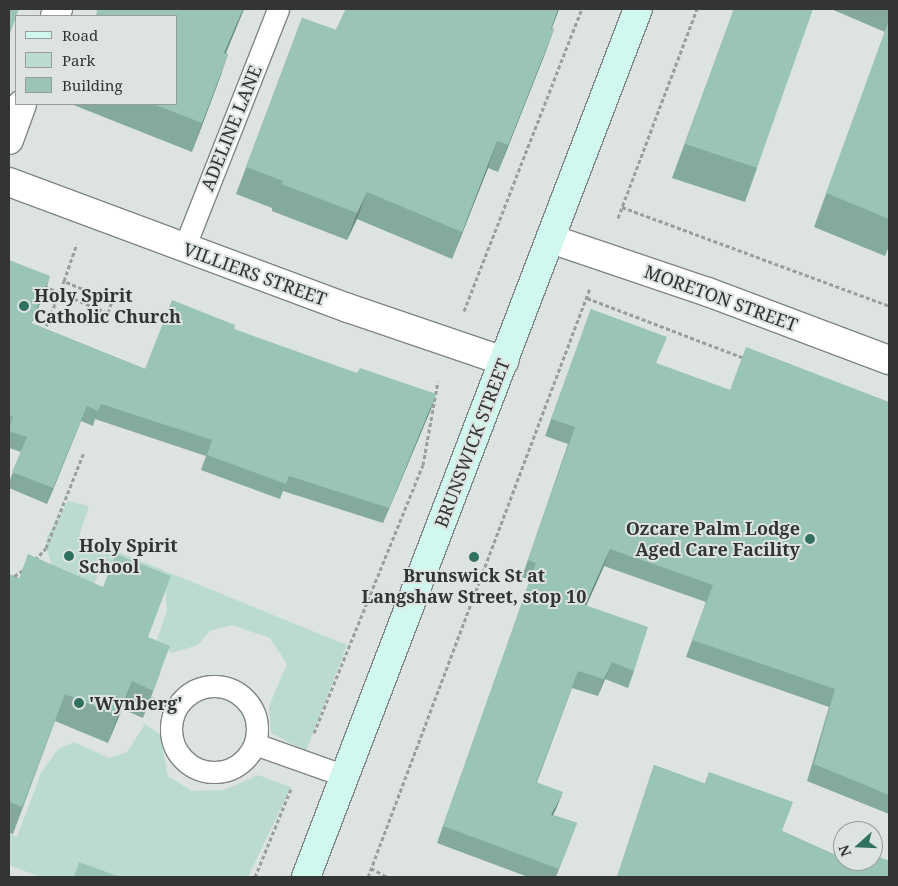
<!DOCTYPE html>
<html>
<head>
<meta charset="utf-8">
<style>
	body { margin:0 }
	#map { position:relative; width:898px; height:886px; overflow:hidden; background:#dce3e1; font-family:"Noto Serif",serif }
	div>[style] { position:absolute }
	.green>* { inset:0; background:#bbdbd1 }
	.path>* { height:3px; margin-top:-1.5px; transform-origin:0; background:repeating-linear-gradient(90deg,#999f9d 0 4px,transparent 0 6.5px) }
	.roads { filter:drop-shadow(1px 0 #808684) drop-shadow(-1px 0 #808684) drop-shadow(0 1px #808684) drop-shadow(0 -1px #808684) }
	.lane>* { height:21px; margin:-10.5px; padding:0 10.5px; transform-origin:10.5px; border-radius:10.5px; background:#fff }
	.lane>.ring { margin:-10.5px; padding:0; box-sizing:content-box; background:none; border:21px solid #fff; border-radius:50% }
	.street>* { height:28px; margin:-14px; padding:0 14px; transform-origin:14px; border-radius:14px; background:#fff }
	.secondary>* { height:28px; margin:-14px; padding:0 14px; transform-origin:14px; border-radius:14px; background:#d1f8ee }
	.wall>* { inset:0; background:#84a99d }
	.shaded-wall>* { inset:0; background:#6c8980 }
	.building>* { inset:0; background:#9ac4b7 }
	.dots>* { width:14px; height:14px; translate:-50% -50%; box-sizing:border-box; border:2px solid #dce3e1; border-radius:50% }
	span { translate:-50% -50%; white-space:nowrap; text-align:center; line-height:1.15; -webkit-text-stroke:4px #dce3e1; paint-order:stroke }
	.street-label { font-size:18px; color:#323534 }
	.poi-label { font-size:18px; color:#323534; font-weight:700 }
	.left { translate:0 -50%; text-align:left }
	.right { translate:-100% -50%; text-align:right }
	.frame { position:absolute; inset:0; border:10px solid #323534; pointer-events:none }
	.legend { position:absolute; left:15px; top:15px; width:162px; height:90px; box-sizing:border-box; background:#dce3e1; border:1px solid #989d9c; margin:0; padding:6px 9px; list-style:none; font-size:15px; color:#323534 }
	.legend li { display:flex; align-items:center; gap:10px; height:25px }
	.legend b { width:25px; border:1px solid #989d9c }
	.north { position:absolute; left:833px; top:821px; width:50px; height:50px; box-sizing:border-box; background:#dce3e1; border:1px solid #989d9c; border-radius:50%; rotate:250deg; font-size:14px; font-weight:700; line-height:20px; text-align:center; color:#323534 }
	.north::after { content:''; display:block; margin:auto; width:18px; height:22px; background:#307160; clip-path:polygon(50% 0,100% 100%,50% 72%,0 100%) }
</style>
</head>
<body>
<div id="map">
	<div class="green">
		<i style="clip-path:polygon(68px 501px,89px 506px,79px 536px,347px 645px,306px 751px,271px 733px,269px 706px,287px 664px,270px 638px,232px 625px,210px 631px,198px 645px,172px 653px,157px 640px,167px 610px,165px 586px,116px 565px,98px 575px,92px 589px,58px 583px,46px 548px,47px 537px)"></i>
		<i style="clip-path:polygon(145px 724px,160px 734px,168px 776px,192px 791px,224px 790px,258px 775px,291px 787px,248px 877px,40px 877px,9px 865px,9px 834px,17px 837px,41px 773px,58px 749px,74px 742px,109px 758px,127px 752px)"></i>
	</div>
	<div class="path">
		<i style="left:622px;top:207px;width:285px;rotate:20.3deg"></i>
		<i style="left:618px;top:218px;width:223px;rotate:-69.3deg"></i>
		<i style="left:44px;top:286px;width:69px;rotate:22.9deg"></i>
		<i style="left:108px;top:313px;width:13px;rotate:-72deg"></i>
		<i style="left:112px;top:301px;width:52px;rotate:-157.4deg"></i>
		<i style="left:64px;top:281px;width:39px;rotate:-71deg"></i>
		<i style="left:587px;top:298px;width:168px;rotate:20.9deg"></i>
		<i style="left:464px;top:311px;width:324px;rotate:-68.7deg"></i>
		<i style="left:44px;top:332px;width:55px;rotate:-68.6deg"></i>
		<i style="left:35px;top:560px;width:16px;rotate:-47deg"></i>
		<i style="left:46px;top:548px;width:103px;rotate:-68.4deg"></i>
		<i style="left:9px;top:580px;width:19px;rotate:-35deg"></i>
		<i style="left:151px;top:698px;width:26px;rotate:23deg"></i>
		<i style="left:314px;top:733px;width:289px;rotate:-67.9deg"></i>
		<i style="left:423px;top:465px;width:85px;rotate:-79.9deg"></i>
		<i style="left:371px;top:868px;width:18px;rotate:29deg"></i>
		<i style="left:255px;top:877px;width:95px;rotate:-67.8deg"></i>
		<i style="left:368px;top:877px;width:629px;rotate:-69.35deg"></i>
	</div>
	<div class="roads">
		<div class="lane">
			<i style="left:184px;top:248px;width:257px;rotate:-68.5deg"></i>
			<i class="ring" style="left:171px;top:686px;width:65px;height:65px"></i>
			<i style="left:255px;top:744px;width:96px;rotate:19.6deg"></i>
		</div>
		<div class="street">
			<i style="left:55px;top:16px;width:8px;rotate:-67deg"></i>
			<i style="left:9px;top:140px;width:38px;rotate:-70deg"></i>
			<i style="left:9px;top:182px;width:362px;rotate:20.4deg"></i>
			<i style="left:348px;top:308px;width:165px;rotate:18.8deg"></i>
			<i style="left:551px;top:239px;width:166px;rotate:18.7deg"></i>
			<i style="left:708px;top:292px;width:193px;rotate:20.6deg"></i>
		</div>
		<div class="secondary">
			<i style="left:306px;top:877px;width:929px;rotate:-69.07deg"></i>
		</div>
	</div>
	<div class="wall">
		<i style="clip-path:polygon(98px 9px,244px 9px,226px 53px,228px 54px,192px 152px,71px 104px,176px 104px,176px 16px,96px 16px)"></i>
		<i style="clip-path:polygon(346px 9px,559px 9px,552px 28px,554px 29px,544px 56px,498px 172px,488px 168px,452px 259px,357px 219px,347px 240px,272px 211px,272px 208px,236px 194px,302px 18px,336px 30px)"></i>
		<i style="clip-path:polygon(734px 9px,757px 168px,745px 202px,672px 178px)"></i>
		<i style="clip-path:polygon(831px 9px,889px 9px,889px 246px,885px 256px,814px 227px,885px 32px)"></i>
		<i style="clip-path:polygon(9px 260px,45px 292px,31px 323px,145px 369px,234px 329px,431px 409px,383px 523px,283px 491px,280px 499px,201px 470px,206px 456px,95px 419px,93px 426px,81px 421px,47px 504px,9px 488px,9px 482px,21px 452px,9px 448px)"></i>
		<i style="clip-path:polygon(591px 309px,657px 364px,730px 390px,889px 402px,889px 814px,807px 781px,829px 707px,686px 657px,706px 602px,604px 566px,586px 606px,634px 671px,628px 688px,605px 679px,598px 696px,572px 688px,537px 782px,556px 809px,553px 815px,577px 823px,556px 877px,528px 877px,437px 843px,530px 580px,522px 577px,568px 444px,545px 436px)"></i>
		<i style="clip-path:polygon(9px 574px,148px 637px,160px 673px,143px 718px,122px 709px,108px 743px,55px 721px,13px 834px,9px 833px)"></i>
		<i style="clip-path:polygon(654px 765px,705px 784px,709px 772px,782px 831px,851px 862px,851px 861px,873px 861px,889px 877px,617px 877px)"></i>
	</div>
	<div class="shaded-wall">
		<i style="clip-path:polygon(243px 9px,244px 9px,214px 81px,224px 53px)"></i>
		<i style="clip-path:polygon(558px 9px,559px 9px,541px 55px,551px 28px)"></i>
		<i style="clip-path:polygon(554px 29px,544px 56px,498px 172px,508px 145px)"></i>
		<i style="clip-path:polygon(228px 54px,218px 83px,192px 152px,202px 123px)"></i>
		<i style="clip-path:polygon(497px 141px,488px 168px,452px 259px,462px 232px)"></i>
		<i style="clip-path:polygon(367px 192px,357px 219px,347px 240px,357px 213px)"></i>
		<i style="clip-path:polygon(50px 276px,45px 292px,25px 338px,31px 323px)"></i>
		<i style="clip-path:polygon(436px 394px,431px 409px,383px 523px,389px 508px)"></i>
		<i style="clip-path:polygon(87px 406px,81px 421px,47px 504px,53px 488px)"></i>
		<i style="clip-path:polygon(610px 549px,604px 566px,579px 622px,585px 605px)"></i>
		<i style="clip-path:polygon(612px 662px,598px 696px,604px 679px)"></i>
		<i style="clip-path:polygon(132px 681px,122px 709px,108px 743px,118px 716px)"></i>
		<i style="clip-path:polygon(563px 792px,556px 809px,544px 832px,551px 815px)"></i>
	</div>
	<div class="building">
		<i style="clip-path:polygon(9px 9px,19px 9px,9px 36px)"></i>
		<i style="clip-path:polygon(98px 9px,243px 9px,224px 53px,228px 54px,202px 123px,153px 104px,176px 104px,176px 16px,96px 16px)"></i>
		<i style="clip-path:polygon(346px 9px,558px 9px,551px 28px,554px 29px,508px 145px,497px 141px,462px 232px,367px 192px,357px 213px,281px 184px,283px 181px,246px 167px,302px 18px,336px 30px)"></i>
		<i style="clip-path:polygon(734px 9px,813px 9px,757px 168px,685px 144px)"></i>
		<i style="clip-path:polygon(889px 20px,889px 219px,826px 193px)"></i>
		<i style="clip-path:polygon(9px 260px,50px 276px,31px 323px,145px 369px,172px 300px,235px 325px,234px 329px,357px 373px,360px 368px,436px 394px,389px 508px,289px 476px,286px 484px,207px 455px,212px 440px,101px 404px,98px 411px,87px 406px,53px 488px,12px 472px,27px 437px,9px 431px,9px 429px,13px 417px,9px 415px)"></i>
		<i style="clip-path:polygon(591px 309px,667px 337px,656px 363px,730px 390px,746px 347px,889px 402px,889px 795px,814px 764px,835px 689px,692px 640px,713px 585px,610px 549px,585px 605px,648px 627px,634px 671px,612px 662px,604px 679px,578px 671px,536px 782px,563px 792px,551px 815px,577px 823px,559px 869px,443px 826px,536px 563px,528px 560px,575px 427px,551px 419px)"></i>
		<i style="clip-path:polygon(28px 554px,103px 587px,116px 554px,171px 576px,148px 637px,170px 646px,153px 691px,132px 681px,118px 716px,65px 694px,22px 807px,9px 802px,9px 574px,19px 579px)"></i>
		<i style="clip-path:polygon(654px 765px,706px 784px,709px 772px,793px 802px,782px 831px,843px 859px,843px 861px,847px 861px,851px 863px,852px 861px,873px 861px,873px 854px,889px 861px,889px 877px,617px 877px)"></i>
		<i style="clip-path:polygon(79px 862px,120px 877px,74px 877px)"></i>
	</div>
	<div class="dots">
		<i style="left:24px;top:306px;background:#307160"></i>
		<i style="left:810px;top:539px;background:#307160"></i>
		<i style="left:69px;top:556px;background:#307160"></i>
		<i style="left:474px;top:557px;background:#307160"></i>
		<i style="left:79px;top:703px;background:#307160"></i>
	</div>
	<div class="street-label">
		<span style="left:231px;top:128px;rotate:-68deg">ADELINE LANE</span>
		<span style="left:255px;top:274px;rotate:20deg">VILLIERS STREET</span>
		<span style="left:721px;top:298px;rotate:20deg">MORETON STREET</span>
		<span style="left:472px;top:443px;rotate:-69deg">BRUNSWICK STREET</span>
	</div>
	<div class="poi-label">
		<span class="left" style="left:34px;top:306px">Holy Spirit<br>Catholic Church</span>
		<span class="right" style="left:800px;top:539px">Ozcare Palm Lodge<br>Aged Care Facility</span>
		<span class="left" style="left:79px;top:556px">Holy Spirit<br>School</span>
		<span style="left:474px;top:586px">Brunswick St at<br>Langshaw Street, stop 10</span>
		<span class="left" style="left:89px;top:703px">'Wynberg'</span>
	</div>
	<div class="frame"></div>
	<ul class="legend">
	<li><b style="height:6px;background:#d1f8ee"></b>Road</li>
	<li><b style="height:14px;background:#bbdbd1"></b>Park</li>
	<li><b style="height:14px;background:#9ac4b7"></b>Building</li>
	</ul>
	<div class="north">N</div>
</div>
</body>
</html>
